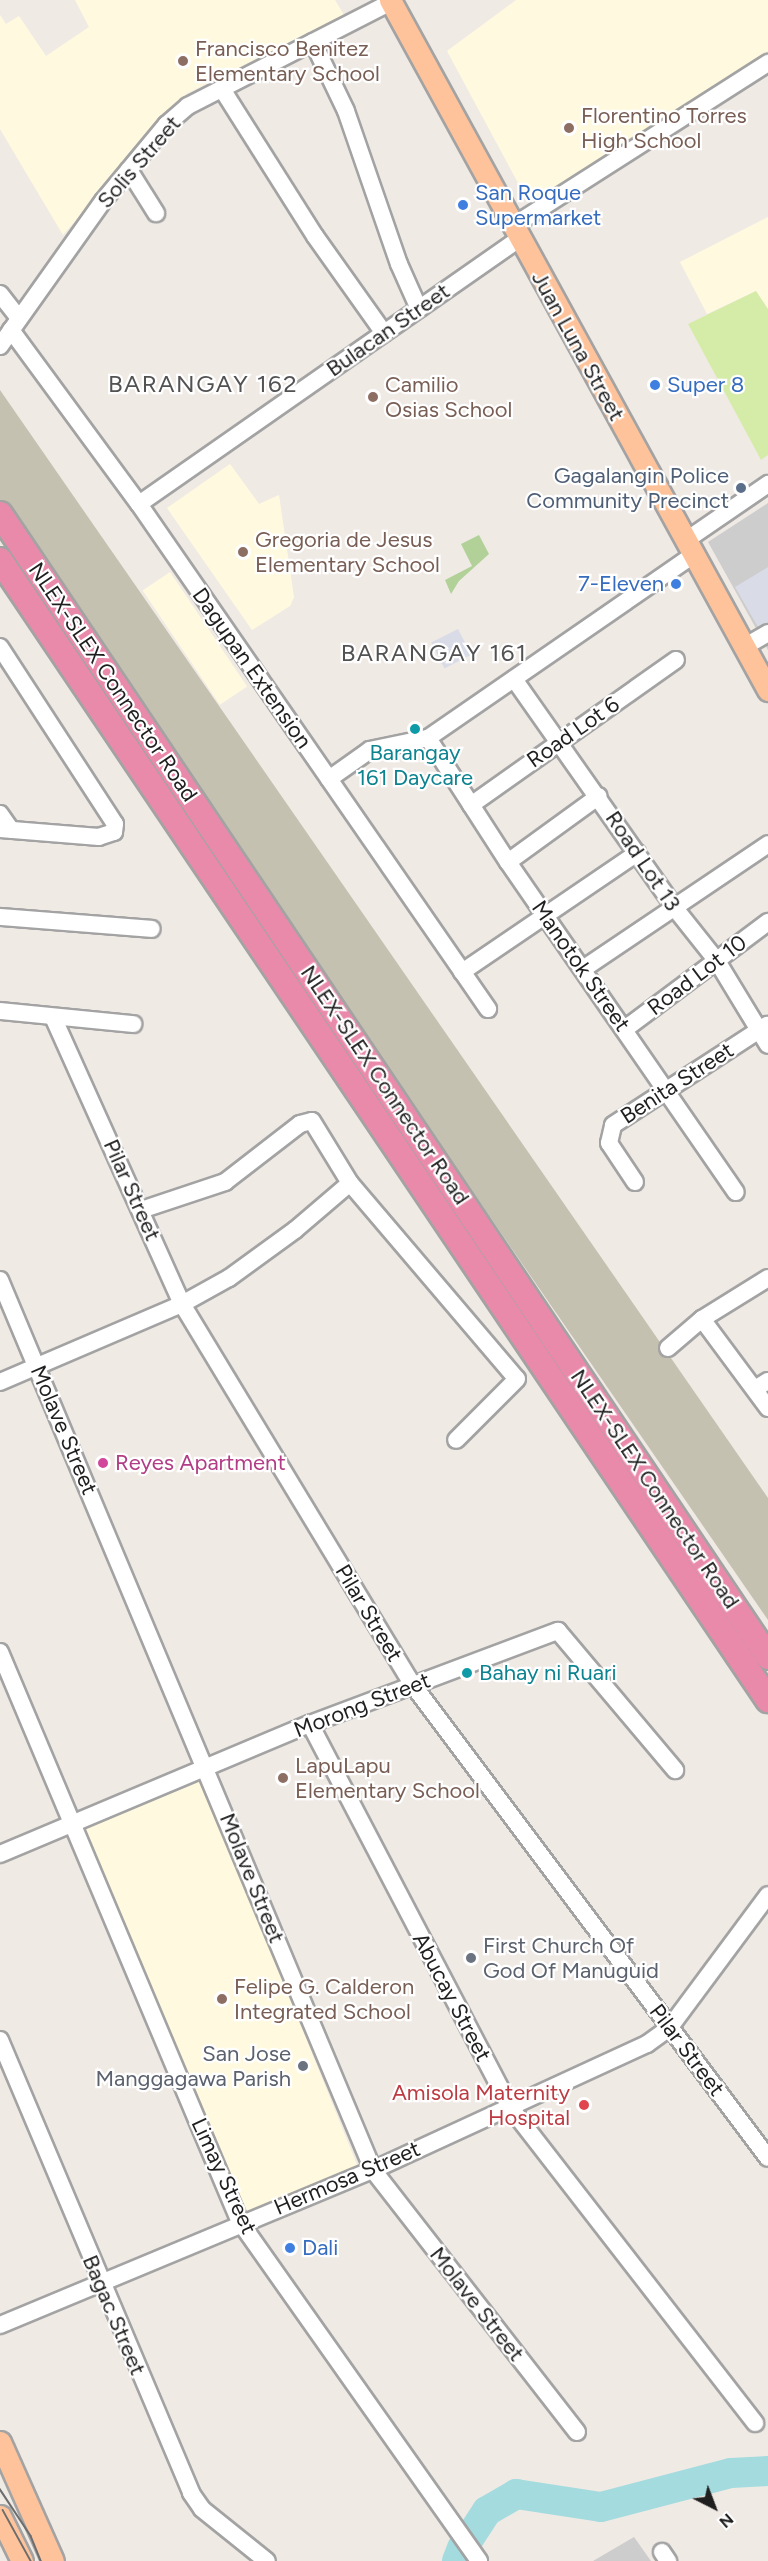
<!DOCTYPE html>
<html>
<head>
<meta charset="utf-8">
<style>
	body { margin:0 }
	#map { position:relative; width:768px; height:2561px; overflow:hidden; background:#f0eae5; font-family:Figtree,sans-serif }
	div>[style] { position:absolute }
	.education>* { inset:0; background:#fffadf; transform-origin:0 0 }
	.religious>* { inset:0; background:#cdcdcd }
	.construction>* { inset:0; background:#c5c1b0 }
	.grass>* { inset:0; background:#d5eca9 }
	.forest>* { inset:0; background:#b2d198 }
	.plaza>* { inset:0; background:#d9dbe6; transform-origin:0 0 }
	.river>* { height:30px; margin:-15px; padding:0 15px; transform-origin:15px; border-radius:15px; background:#a4dbdf }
	.roads { filter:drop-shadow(2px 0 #a3a3a3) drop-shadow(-2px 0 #a3a3a3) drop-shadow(0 2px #a3a3a3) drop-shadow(0 -2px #a3a3a3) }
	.minor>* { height:16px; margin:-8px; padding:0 8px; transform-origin:8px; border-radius:8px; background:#fff }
	.major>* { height:21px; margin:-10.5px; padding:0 10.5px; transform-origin:10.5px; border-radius:10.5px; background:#ffc39b }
	.highway>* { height:24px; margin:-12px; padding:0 12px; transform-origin:12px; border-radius:12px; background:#ea8aab }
	.tram>* { height:1.5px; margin:-0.75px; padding:0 0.75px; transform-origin:0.75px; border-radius:0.75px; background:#6d6d6d }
	.dots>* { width:16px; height:16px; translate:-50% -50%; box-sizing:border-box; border:3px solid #fff; border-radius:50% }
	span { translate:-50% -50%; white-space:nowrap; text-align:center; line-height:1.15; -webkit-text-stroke:4.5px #fff; paint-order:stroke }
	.education-label { font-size:22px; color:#785e54 }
	.left { translate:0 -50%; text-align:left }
	.street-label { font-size:22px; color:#1f1f1f }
	.shop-label { font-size:22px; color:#366cbe }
	.right { translate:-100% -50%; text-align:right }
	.service-label { font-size:22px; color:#4e5e75 }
	.culture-label { font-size:22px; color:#0d838f }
	.hotel-label { font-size:22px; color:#b23c85 }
	.worship-label { font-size:22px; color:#5b616d }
	.health-label { font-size:22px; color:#be3a42 }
	.neighbourhood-label { font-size:24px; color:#525252; letter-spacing:1.5px }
	.north { position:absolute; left:684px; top:2477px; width:60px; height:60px; -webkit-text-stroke:4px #fff; paint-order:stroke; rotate:138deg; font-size:16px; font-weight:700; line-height:24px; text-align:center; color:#1f1f1f }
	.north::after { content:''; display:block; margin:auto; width:21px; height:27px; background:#1f1f1f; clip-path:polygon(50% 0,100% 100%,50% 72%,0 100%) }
</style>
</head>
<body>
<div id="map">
	<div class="education">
		<i style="clip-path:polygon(75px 0,335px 0,344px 15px,186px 94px,63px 235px,0 129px,0 15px,6px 24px,19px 16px,46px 56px,89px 27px)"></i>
		<i style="clip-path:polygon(516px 0,768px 0,768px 51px,530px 205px,447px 51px)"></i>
		<i style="clip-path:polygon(768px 217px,768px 309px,756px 291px,707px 314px,680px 262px)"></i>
		<i style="clip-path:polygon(230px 464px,259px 504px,279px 495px,294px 597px,290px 606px,252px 630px,167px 508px)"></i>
		<i style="left:170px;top:572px;width:138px;height:33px;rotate:56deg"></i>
		<i style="left:202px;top:1781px;width:416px;height:127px;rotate:68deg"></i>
	</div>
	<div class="religious">
		<i style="clip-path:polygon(768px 503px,768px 650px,708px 542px)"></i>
		<i style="clip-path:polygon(634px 2537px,651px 2561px,593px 2561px)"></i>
	</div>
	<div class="construction">
		<i style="clip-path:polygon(0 390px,768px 1498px,768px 1620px,0 507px)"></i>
	</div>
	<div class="grass">
		<i style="clip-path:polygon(756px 291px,768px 309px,768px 455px,761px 460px,688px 324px)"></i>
	</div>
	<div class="forest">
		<i style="clip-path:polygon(479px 535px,489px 554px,459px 581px,451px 594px,445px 580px,472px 566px,461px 544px)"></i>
	</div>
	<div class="plaza">
		<i style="clip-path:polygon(768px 567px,768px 622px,758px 627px,735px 587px)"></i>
		<i style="left:458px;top:629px;width:29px;height:30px;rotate:63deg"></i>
	</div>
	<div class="river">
		<i style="left:470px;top:2537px;width:31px;rotate:-57deg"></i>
		<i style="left:487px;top:2511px;width:34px;rotate:-30deg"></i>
		<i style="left:516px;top:2494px;width:86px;rotate:8.7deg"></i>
		<i style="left:601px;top:2507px;width:134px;rotate:-14.7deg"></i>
		<i style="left:731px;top:2473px;width:37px;rotate:-3deg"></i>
		<i style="left:457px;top:2561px;width:14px;rotate:-69deg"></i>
	</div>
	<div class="roads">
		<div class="minor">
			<i style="left:313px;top:42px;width:76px;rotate:64.4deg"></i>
			<i style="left:346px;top:111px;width:162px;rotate:70.9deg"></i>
			<i style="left:399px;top:264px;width:49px;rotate:66deg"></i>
			<i style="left:222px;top:89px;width:174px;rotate:57.7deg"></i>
			<i style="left:315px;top:236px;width:119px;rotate:54.6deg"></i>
			<i style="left:129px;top:170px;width:51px;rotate:57.9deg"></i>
			<i style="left:513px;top:226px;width:303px;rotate:-32.6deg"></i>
			<i style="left:0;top:294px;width:31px;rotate:52deg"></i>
			<i style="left:11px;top:330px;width:216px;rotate:53.7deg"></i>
			<i style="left:139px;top:504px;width:614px;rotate:55.35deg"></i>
			<i style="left:0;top:346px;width:178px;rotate:-54.6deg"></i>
			<i style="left:103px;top:201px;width:99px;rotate:-50.3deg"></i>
			<i style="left:166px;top:125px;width:29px;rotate:-41deg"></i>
			<i style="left:188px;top:106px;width:228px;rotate:-27.1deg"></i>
			<i style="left:139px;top:504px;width:463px;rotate:-34.9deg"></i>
			<i style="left:685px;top:541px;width:101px;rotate:-34.5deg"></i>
			<i style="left:0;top:647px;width:211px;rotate:57deg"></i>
			<i style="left:115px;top:824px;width:8px;rotate:97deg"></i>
			<i style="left:114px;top:832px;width:16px;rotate:162deg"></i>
			<i style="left:99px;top:837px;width:99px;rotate:-175.4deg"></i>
			<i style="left:744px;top:647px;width:28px;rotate:-30deg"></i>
			<i style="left:514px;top:679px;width:279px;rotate:54.9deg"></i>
			<i style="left:674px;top:907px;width:69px;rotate:51.5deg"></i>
			<i style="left:717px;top:961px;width:98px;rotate:58.7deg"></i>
			<i style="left:428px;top:738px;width:148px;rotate:57.2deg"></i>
			<i style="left:508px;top:862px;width:401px;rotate:55.4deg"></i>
			<i style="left:329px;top:779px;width:50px;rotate:-35.3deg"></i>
			<i style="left:370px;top:750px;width:59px;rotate:-11.7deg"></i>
			<i style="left:428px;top:738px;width:322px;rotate:-34.6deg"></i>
			<i style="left:471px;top:805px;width:251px;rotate:-35.3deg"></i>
			<i style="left:0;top:814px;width:19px;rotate:55deg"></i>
			<i style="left:508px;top:862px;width:112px;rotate:-36deg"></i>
			<i style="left:0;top:917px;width:152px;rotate:4.5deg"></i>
			<i style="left:583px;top:969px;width:223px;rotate:-34deg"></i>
			<i style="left:462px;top:972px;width:212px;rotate:-34.2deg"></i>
			<i style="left:0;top:1011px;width:134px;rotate:5.6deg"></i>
			<i style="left:53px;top:1017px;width:315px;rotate:65.8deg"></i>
			<i style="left:182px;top:1304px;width:446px;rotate:58.8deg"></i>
			<i style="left:413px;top:1685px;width:591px;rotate:53.11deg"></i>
			<i style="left:625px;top:1029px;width:179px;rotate:-36.8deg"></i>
			<i style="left:635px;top:1182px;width:47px;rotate:-123.7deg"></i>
			<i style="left:609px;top:1143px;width:18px;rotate:-77deg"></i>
			<i style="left:613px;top:1125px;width:184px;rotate:-33deg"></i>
			<i style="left:141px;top:1210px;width:89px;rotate:-18.4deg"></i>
			<i style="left:225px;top:1182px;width:95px;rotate:-37.7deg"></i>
			<i style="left:300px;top:1124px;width:12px;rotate:-14deg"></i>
			<i style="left:312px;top:1121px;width:73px;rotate:58.5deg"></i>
			<i style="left:350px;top:1183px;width:257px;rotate:49.6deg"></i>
			<i style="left:517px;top:1379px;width:86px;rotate:135deg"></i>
			<i style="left:0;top:1280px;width:965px;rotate:67.26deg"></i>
			<i style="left:373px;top:2170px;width:332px;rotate:52.1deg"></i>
			<i style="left:702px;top:1319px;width:111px;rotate:53.4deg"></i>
			<i style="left:668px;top:1348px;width:45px;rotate:-40.5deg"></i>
			<i style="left:702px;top:1319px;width:78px;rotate:-31.8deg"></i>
			<i style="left:0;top:1382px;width:198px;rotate:-23.2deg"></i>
			<i style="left:182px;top:1304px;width:54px;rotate:-29deg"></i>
			<i style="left:229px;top:1278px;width:82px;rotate:-36deg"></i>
			<i style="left:295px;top:1230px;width:72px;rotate:-40.5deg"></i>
			<i style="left:755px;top:1389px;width:15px;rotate:-32deg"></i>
			<i style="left:0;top:1652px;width:618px;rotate:67.17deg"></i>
			<i style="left:240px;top:2222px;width:415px;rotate:54.8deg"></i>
			<i style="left:310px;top:1724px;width:432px;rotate:62.4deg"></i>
			<i style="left:510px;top:2107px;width:400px;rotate:52.2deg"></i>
			<i style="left:0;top:1854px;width:336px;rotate:-22.8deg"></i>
			<i style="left:310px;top:1724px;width:265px;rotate:-20.6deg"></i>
			<i style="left:558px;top:1631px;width:182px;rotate:49.9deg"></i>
			<i style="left:0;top:2040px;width:492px;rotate:67.1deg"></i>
			<i style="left:191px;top:2493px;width:19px;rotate:55deg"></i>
			<i style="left:202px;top:2509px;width:83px;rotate:38.7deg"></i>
			<i style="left:0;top:2325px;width:404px;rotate:-22.6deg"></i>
			<i style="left:373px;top:2170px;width:302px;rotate:-24.7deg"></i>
			<i style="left:647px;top:2044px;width:29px;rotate:-36deg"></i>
			<i style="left:670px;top:2027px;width:164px;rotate:-53.4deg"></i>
			<i style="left:662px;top:2552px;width:11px;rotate:56deg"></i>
		</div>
		<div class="major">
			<i style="left:390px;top:0;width:787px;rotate:61.28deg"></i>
			<i style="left:0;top:2442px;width:130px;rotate:66deg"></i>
			<i style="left:0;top:2516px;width:50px;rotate:63.9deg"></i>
		</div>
		<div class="highway">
			<i style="left:0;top:514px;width:1377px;rotate:56.1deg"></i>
			<i style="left:0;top:560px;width:1375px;rotate:56.03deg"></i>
		</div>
	</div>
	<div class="tram">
		<i style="left:0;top:2489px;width:56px;rotate:56.6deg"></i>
		<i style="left:31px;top:2536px;width:27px;rotate:68deg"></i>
		<i style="left:3px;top:2510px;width:58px;rotate:61.2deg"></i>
	</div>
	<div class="dots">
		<i style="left:183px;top:61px;background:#8d6e63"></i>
		<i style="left:569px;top:128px;background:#8d6e63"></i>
		<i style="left:463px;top:205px;background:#3f7fe0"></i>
		<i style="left:655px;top:385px;background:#3f7fe0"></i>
		<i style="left:373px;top:397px;background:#8d6e63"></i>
		<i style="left:741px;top:488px;background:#5c6f8a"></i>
		<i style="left:243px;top:552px;background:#8d6e63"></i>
		<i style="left:676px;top:584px;background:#3f7fe0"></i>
		<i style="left:415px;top:729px;background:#0f9aa8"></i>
		<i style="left:103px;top:1463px;background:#d1479c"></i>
		<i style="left:467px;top:1673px;background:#0f9aa8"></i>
		<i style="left:283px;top:1778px;background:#8d6e63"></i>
		<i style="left:471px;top:1958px;background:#6b7280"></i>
		<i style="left:222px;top:1999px;background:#8d6e63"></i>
		<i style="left:303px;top:2066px;background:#6b7280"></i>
		<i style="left:584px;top:2105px;background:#e0444e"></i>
		<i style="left:290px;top:2248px;background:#3f7fe0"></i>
	</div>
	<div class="education-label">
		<span class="left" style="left:195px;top:61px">Francisco Benitez<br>Elementary School</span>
		<span class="left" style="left:581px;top:128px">Florentino Torres<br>High School</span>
		<span class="left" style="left:385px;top:397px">Camilio<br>Osias School</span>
		<span class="left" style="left:255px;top:552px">Gregoria de Jesus<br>Elementary School</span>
		<span class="left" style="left:295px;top:1778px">LapuLapu<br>Elementary School</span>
		<span class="left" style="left:234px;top:1999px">Felipe G. Calderon<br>Integrated School</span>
	</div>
	<div class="street-label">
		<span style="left:139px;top:162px;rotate:-49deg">Solis Street</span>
		<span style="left:388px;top:330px;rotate:-35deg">Bulacan Street</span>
		<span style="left:578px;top:346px;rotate:61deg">Juan Luna Street</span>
		<span style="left:252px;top:668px;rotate:55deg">Dagupan Extension</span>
		<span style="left:113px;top:682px;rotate:56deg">NLEX-SLEX Connector Road</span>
		<span style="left:573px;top:732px;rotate:-35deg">Road Lot 6</span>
		<span style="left:643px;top:861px;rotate:56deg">Road Lot 13</span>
		<span style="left:581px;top:966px;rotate:55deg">Manotok Street</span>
		<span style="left:697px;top:975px;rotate:-37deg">Road Lot 10</span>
		<span style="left:677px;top:1083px;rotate:-33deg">Benita Street</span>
		<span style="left:385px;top:1085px;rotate:56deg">NLEX-SLEX Connector Road</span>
		<span style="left:132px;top:1190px;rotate:66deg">Pilar Street</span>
		<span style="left:64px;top:1430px;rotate:67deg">Molave Street</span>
		<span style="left:655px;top:1489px;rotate:56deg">NLEX-SLEX Connector Road</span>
		<span style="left:369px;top:1613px;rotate:59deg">Pilar Street</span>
		<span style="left:362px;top:1705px;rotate:-21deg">Morong Street</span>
		<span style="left:252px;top:1878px;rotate:68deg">Molave Street</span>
		<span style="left:452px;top:1997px;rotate:62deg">Abucay Street</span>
		<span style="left:687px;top:2050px;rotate:53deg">Pilar Street</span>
		<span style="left:224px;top:2176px;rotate:65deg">Limay Street</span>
		<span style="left:347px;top:2178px;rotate:-23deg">Hermosa Street</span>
		<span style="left:477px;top:2304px;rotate:52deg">Molave Street</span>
		<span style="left:114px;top:2315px;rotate:67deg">Bagac Street</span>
	</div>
	<div class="shop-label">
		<span class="left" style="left:475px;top:205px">San Roque<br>Supermarket</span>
		<span class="left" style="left:667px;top:385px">Super 8</span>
		<span class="right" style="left:664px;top:584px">7-Eleven</span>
		<span class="left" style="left:302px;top:2248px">Dali</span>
	</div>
	<div class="service-label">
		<span class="right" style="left:729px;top:488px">Gagalangin Police<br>Community Precinct</span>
	</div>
	<div class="culture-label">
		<span style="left:415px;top:765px">Barangay<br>161 Daycare</span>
		<span class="left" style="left:479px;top:1673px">Bahay ni Ruari</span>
	</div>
	<div class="hotel-label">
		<span class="left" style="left:115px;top:1463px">Reyes Apartment</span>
	</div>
	<div class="worship-label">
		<span class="left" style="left:483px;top:1958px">First Church Of<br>God Of Manuguid</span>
		<span class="right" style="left:291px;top:2066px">San Jose<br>Manggagawa Parish</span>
	</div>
	<div class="health-label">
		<span class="right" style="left:570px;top:2105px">Amisola Maternity<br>Hospital</span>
	</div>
	<div class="neighbourhood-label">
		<span style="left:203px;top:384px">BARANGAY 162</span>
		<span style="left:434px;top:653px">BARANGAY 161</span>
	</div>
	<div class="north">N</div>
</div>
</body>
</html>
